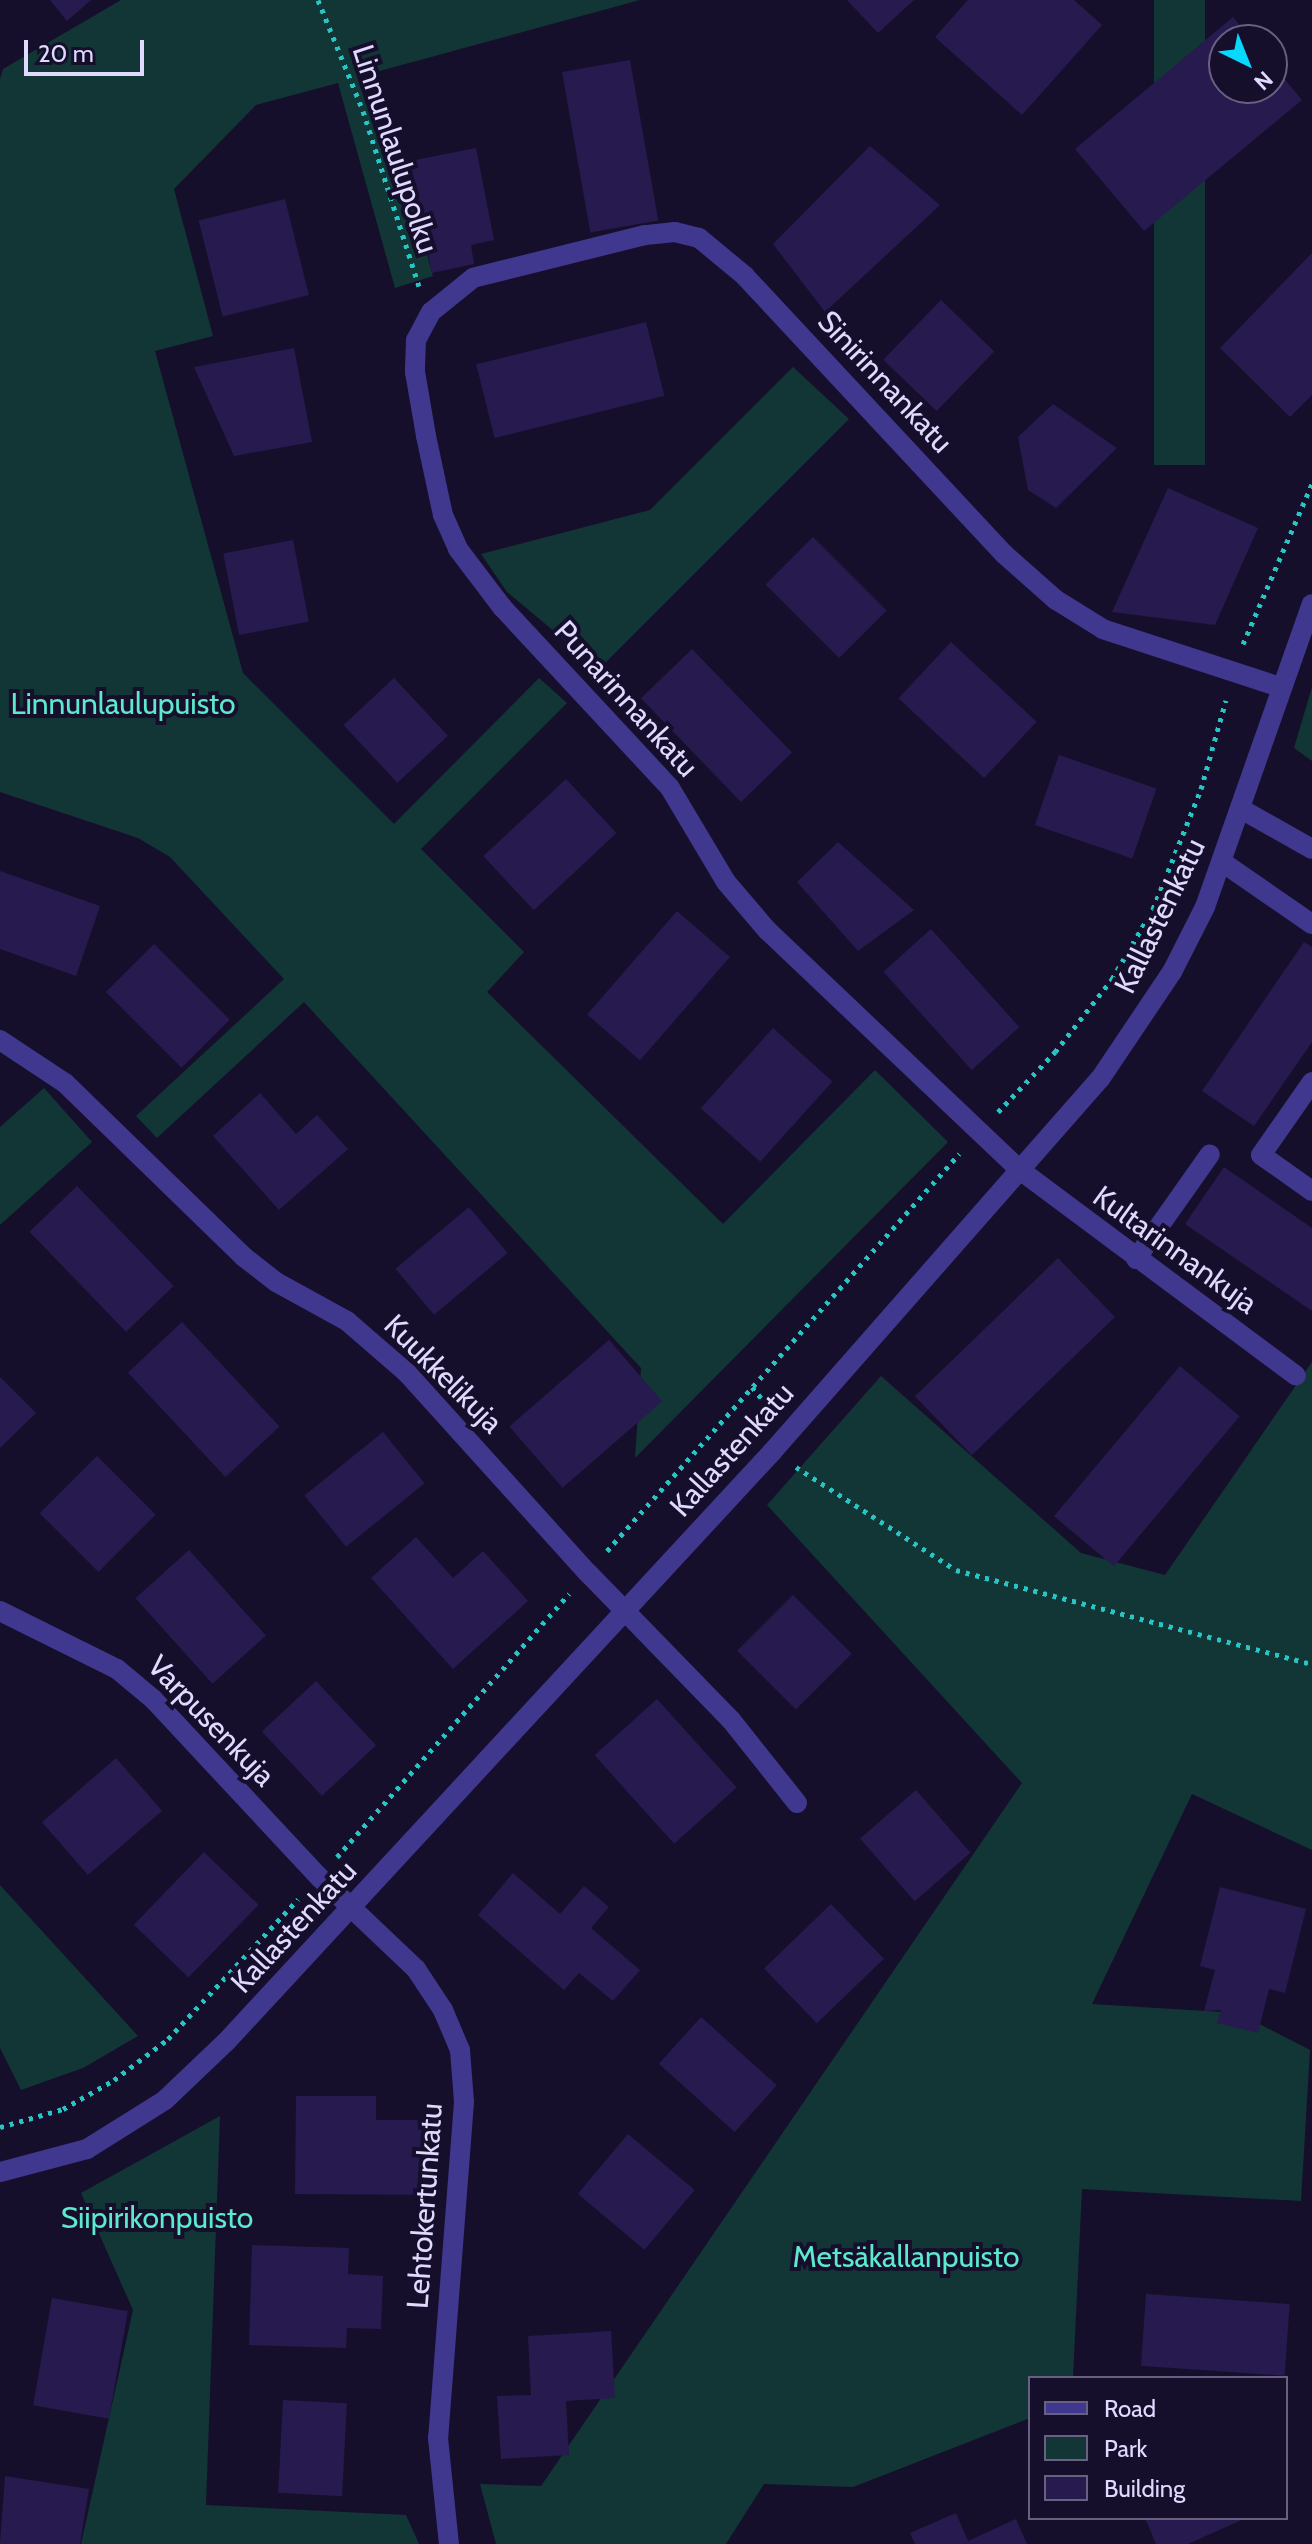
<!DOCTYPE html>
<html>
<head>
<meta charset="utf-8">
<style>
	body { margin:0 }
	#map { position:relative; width:1312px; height:2544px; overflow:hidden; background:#160f2c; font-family:Cabin,sans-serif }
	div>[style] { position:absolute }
	.green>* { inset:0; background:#123536; transform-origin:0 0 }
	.building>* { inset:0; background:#271a4e; transform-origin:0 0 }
	.path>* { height:5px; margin-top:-2.5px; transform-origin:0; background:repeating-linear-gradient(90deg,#28c5c5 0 4px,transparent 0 10px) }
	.service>* { height:20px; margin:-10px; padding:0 10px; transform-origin:10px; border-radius:10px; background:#40378e }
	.minor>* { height:20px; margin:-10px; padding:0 10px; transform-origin:10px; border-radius:10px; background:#40378e }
	.tertiary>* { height:20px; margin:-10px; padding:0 10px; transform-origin:10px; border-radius:10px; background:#40378e }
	span { translate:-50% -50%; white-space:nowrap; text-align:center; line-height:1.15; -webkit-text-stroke:8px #160f2c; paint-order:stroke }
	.street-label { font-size:30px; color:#e0daff }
	.park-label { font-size:30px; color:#5ce9ce }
	.legend { position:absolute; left:1028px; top:2376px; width:260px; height:144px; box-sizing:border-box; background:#160f2c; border:2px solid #676080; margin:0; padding:10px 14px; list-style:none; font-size:24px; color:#e0daff }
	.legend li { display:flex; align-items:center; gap:16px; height:40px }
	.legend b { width:40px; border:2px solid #676080 }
	.north { position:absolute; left:1208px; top:24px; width:80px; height:80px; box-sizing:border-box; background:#160f2c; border:2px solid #676080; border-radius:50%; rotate:137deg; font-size:22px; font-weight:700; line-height:32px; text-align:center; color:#e0daff }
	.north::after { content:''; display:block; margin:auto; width:28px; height:36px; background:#06d8ff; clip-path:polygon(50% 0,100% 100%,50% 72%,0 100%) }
	.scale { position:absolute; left:24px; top:40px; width:120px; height:36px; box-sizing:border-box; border:4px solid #e0daff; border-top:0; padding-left:10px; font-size:24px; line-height:28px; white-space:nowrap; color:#e0daff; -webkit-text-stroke:6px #160f2c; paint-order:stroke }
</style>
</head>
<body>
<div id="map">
	<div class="green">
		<i style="clip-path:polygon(121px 0,640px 0,376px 72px,433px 276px,395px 288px,338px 83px,256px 105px,174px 189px,213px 336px,155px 351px,243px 673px,394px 824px,539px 678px,567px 703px,421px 849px,524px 952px,487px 992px,723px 1224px,875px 1070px,948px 1142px,635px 1458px,641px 1368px,304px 1002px,157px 1138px,136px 1116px,284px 979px,170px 857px,138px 838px,0 792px,0 79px,3px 69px)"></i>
		<i style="left:1154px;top:0;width:51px;height:465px"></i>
		<i style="clip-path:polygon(793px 367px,849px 419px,599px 669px,507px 592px,481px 554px,650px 510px)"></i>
		<i style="clip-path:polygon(1312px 687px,1312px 761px,1294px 748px)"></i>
		<i style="clip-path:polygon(44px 1088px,92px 1142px,0 1225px,0 1127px)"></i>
		<i style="clip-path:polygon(1312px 1362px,1312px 1850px,1192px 1794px,1092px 2004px,1238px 2013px,1310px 2050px,1301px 2201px,1082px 2189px,1073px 2378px,1030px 2378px,1030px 2418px,853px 2487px,764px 2484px,726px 2544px,496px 2544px,480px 2484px,541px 2486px,1022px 1783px,767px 1505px,881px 1376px,1081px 1553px,1165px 1575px)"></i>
		<i style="clip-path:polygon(0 1885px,138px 2036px,83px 2068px,21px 2090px,0 2048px)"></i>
		<i style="clip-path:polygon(220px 2116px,206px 2505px,406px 2515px,419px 2544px,81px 2544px,133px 2310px,81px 2193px)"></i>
	</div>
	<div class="building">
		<i style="clip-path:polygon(50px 0,91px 0,67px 21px)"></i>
		<i style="clip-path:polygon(847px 0,914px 0,878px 33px)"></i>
		<i style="clip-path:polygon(968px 0,1074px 0,1102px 25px,1022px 115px,935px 37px)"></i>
		<i style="clip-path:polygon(1233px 17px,1252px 40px,1224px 40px,1224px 88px,1272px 88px,1272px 64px,1302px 100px,1144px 231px,1075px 149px)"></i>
		<i style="left:630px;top:60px;width:163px;height:69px;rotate:80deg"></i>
		<i style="clip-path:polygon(870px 146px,940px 205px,825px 312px,773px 244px)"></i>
		<i style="clip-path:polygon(476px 148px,494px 240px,471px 245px,474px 264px,432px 273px,410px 161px)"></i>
		<i style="left:285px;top:199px;width:99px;height:89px;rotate:76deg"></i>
		<i style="clip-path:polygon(1312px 253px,1312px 395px,1290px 417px,1220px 348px)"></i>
		<i style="left:941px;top:300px;width:74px;height:83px;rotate:44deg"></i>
		<i style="left:646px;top:322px;width:76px;height:175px;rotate:76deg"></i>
		<i style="clip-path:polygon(294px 348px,312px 442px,234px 456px,194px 367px)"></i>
		<i style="clip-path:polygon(1053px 404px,1117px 448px,1056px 508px,1028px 490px,1018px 437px)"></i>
		<i style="clip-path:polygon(1168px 488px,1258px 528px,1215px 625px,1112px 612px)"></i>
		<i style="left:813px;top:537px;width:104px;height:67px;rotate:45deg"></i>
		<i style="left:293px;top:540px;width:83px;height:71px;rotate:79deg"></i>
		<i style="left:951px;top:642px;width:117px;height:77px;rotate:43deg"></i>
		<i style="left:692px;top:649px;width:144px;height:71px;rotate:46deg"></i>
		<i style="left:394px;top:678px;width:79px;height:69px;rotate:47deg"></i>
		<i style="left:1059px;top:755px;width:103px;height:74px;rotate:19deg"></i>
		<i style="left:566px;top:779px;width:74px;height:113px;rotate:47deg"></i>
		<i style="clip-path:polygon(838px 842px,914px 910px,858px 951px,797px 882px)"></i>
		<i style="clip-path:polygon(0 871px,100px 906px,76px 976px,0 949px)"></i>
		<i style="left:677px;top:911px;width:70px;height:137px;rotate:41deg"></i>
		<i style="left:931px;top:929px;width:132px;height:64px;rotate:48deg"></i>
		<i style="clip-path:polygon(1304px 942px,1312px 947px,1312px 1042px,1254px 1126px,1202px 1091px)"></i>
		<i style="left:154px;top:944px;width:107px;height:68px;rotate:45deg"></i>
		<i style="left:773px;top:1028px;width:80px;height:108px;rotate:42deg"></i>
		<i style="clip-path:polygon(260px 1093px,296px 1134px,317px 1115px,348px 1149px,279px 1210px,213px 1136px)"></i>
		<i style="clip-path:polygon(1224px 1167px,1312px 1228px,1312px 1311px,1185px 1224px)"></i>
		<i style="left:77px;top:1186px;width:139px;height:66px;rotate:46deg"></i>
		<i style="left:469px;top:1207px;width:60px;height:96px;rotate:50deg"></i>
		<i style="left:1058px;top:1258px;width:82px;height:199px;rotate:46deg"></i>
		<i style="left:182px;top:1322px;width:143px;height:74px;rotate:47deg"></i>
		<i style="left:609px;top:1340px;width:81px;height:132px;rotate:49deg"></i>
		<i style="left:1180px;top:1366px;width:78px;height:196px;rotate:40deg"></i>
		<i style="clip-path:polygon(0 1377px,36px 1413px,0 1448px)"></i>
		<i style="left:383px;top:1432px;width:66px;height:101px;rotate:51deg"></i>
		<i style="left:97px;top:1456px;width:83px;height:81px;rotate:45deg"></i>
		<i style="clip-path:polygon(416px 1537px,453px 1578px,483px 1551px,528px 1601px,453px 1669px,371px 1578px)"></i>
		<i style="left:189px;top:1550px;width:115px;height:72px;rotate:48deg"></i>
		<i style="left:793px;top:1595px;width:83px;height:79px;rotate:45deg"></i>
		<i style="left:316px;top:1681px;width:88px;height:74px;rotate:47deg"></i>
		<i style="left:657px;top:1699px;width:119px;height:84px;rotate:48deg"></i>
		<i style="left:116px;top:1758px;width:70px;height:98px;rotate:49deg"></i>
		<i style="left:916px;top:1790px;width:83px;height:74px;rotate:49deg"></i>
		<i style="left:204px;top:1852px;width:76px;height:101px;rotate:44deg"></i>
		<i style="clip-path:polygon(513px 1873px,560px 1914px,584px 1886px,609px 1907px,591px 1928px,640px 1970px,613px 2001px,579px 1973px,564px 1990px,478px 1915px)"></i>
		<i style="clip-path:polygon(1220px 1887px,1306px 1909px,1285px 1993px,1269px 1989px,1258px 2033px,1217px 2023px,1221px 2010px,1204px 2011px,1215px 1970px,1200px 1966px)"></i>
		<i style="left:831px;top:1904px;width:76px;height:93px;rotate:46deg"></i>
		<i style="left:701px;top:2017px;width:102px;height:63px;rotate:42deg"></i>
		<i style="clip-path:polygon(296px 2096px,376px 2096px,376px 2120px,435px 2120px,435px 2195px,295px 2194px)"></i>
		<i style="left:628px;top:2134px;width:87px;height:78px;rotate:40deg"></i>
		<i style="clip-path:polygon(252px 2245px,349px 2248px,348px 2274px,383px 2276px,381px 2329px,347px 2328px,346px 2348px,249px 2345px)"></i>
		<i style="left:1146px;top:2294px;width:144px;height:72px;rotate:4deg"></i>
		<i style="left:52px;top:2298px;width:77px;height:109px;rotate:10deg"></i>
		<i style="clip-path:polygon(611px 2331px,615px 2398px,566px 2401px,569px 2455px,501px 2459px,497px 2396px,531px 2395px,528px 2336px)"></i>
		<i style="left:283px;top:2400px;width:64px;height:93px;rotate:3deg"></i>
		<i style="clip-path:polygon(5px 2476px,89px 2489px,80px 2544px,0 2544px)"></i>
		<i style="clip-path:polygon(956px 2513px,968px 2541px,1016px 2519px,1027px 2544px,915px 2544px,910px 2533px)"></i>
		<i style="clip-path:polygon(1145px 2518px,1246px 2518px,1188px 2544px,1156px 2544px)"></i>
	</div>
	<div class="path">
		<i style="left:318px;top:0;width:120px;rotate:67.9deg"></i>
		<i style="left:363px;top:111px;width:184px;rotate:72.3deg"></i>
		<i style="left:1243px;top:644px;width:174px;rotate:-66.7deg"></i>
		<i style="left:998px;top:1112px;width:83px;rotate:-46.5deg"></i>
		<i style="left:1055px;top:1052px;width:93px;rotate:-52deg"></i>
		<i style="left:1112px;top:979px;width:81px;rotate:-59.6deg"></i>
		<i style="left:1153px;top:909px;width:129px;rotate:-68.2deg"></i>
		<i style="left:1201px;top:789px;width:92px;rotate:-74.3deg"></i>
		<i style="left:752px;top:1387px;width:31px;rotate:50deg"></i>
		<i style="left:796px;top:1467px;width:190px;rotate:32.8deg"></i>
		<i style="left:956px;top:1570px;width:368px;rotate:14.8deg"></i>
		<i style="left:607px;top:1551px;width:531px;rotate:-48.44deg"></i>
		<i style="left:337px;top:1857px;width:351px;rotate:-48.6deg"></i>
		<i style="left:0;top:2127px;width:66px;rotate:-15.9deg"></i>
		<i style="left:63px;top:2109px;width:59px;rotate:-29.6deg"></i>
		<i style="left:114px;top:2080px;width:68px;rotate:-37.2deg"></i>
		<i style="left:168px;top:2039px;width:191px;rotate:-47.1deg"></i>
	</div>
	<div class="service">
		<i style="left:1241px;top:809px;width:81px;rotate:29.4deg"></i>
		<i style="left:1222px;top:862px;width:109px;rotate:34.6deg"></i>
		<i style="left:1312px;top:1082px;width:89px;rotate:124.9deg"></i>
		<i style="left:1261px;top:1155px;width:62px;rotate:35.2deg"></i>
		<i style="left:1136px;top:1259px;width:128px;rotate:-54.8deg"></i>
	</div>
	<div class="minor">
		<i style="left:1280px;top:687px;width:186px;rotate:-161.9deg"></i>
		<i style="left:1103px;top:629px;width:55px;rotate:-148.3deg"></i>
		<i style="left:1056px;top:600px;width:69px;rotate:-138.5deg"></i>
		<i style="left:1004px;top:554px;width:380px;rotate:-133deg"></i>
		<i style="left:745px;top:276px;width:60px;rotate:-140.4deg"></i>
		<i style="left:699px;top:238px;width:25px;rotate:-166deg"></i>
		<i style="left:675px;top:232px;width:30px;rotate:174deg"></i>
		<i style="left:645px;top:235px;width:177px;rotate:166deg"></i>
		<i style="left:473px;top:278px;width:54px;rotate:141deg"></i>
		<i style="left:431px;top:312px;width:32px;rotate:118deg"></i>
		<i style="left:416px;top:340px;width:32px;rotate:92deg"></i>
		<i style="left:415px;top:372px;width:65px;rotate:80.2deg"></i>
		<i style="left:426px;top:436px;width:81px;rotate:77.9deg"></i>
		<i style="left:443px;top:515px;width:37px;rotate:66deg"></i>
		<i style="left:458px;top:549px;width:73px;rotate:52.8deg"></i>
		<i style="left:502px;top:607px;width:247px;rotate:47.1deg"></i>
		<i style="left:670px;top:788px;width:109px;rotate:59.2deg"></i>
		<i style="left:726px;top:882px;width:63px;rotate:49.5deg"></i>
		<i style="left:767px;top:930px;width:349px;rotate:43.5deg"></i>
		<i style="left:1020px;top:1170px;width:344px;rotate:36.7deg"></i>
		<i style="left:0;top:1040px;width:78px;rotate:33.5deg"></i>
		<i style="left:65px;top:1083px;width:250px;rotate:44.2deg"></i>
		<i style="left:244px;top:1257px;width:41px;rotate:38deg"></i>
		<i style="left:276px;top:1282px;width:81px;rotate:28.8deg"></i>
		<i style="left:347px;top:1321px;width:79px;rotate:40.9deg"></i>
		<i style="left:407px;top:1373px;width:270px;rotate:47.9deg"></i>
		<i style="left:588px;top:1573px;width:205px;rotate:45.8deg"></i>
		<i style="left:731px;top:1720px;width:106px;rotate:51.5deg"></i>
		<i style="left:0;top:1611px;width:131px;rotate:26.4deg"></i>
		<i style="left:117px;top:1669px;width:47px;rotate:39.8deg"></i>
		<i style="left:153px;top:1699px;width:243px;rotate:47deg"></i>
		<i style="left:319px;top:1877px;width:134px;rotate:43.5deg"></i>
		<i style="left:416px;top:1969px;width:49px;rotate:56.6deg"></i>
		<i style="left:443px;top:2010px;width:43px;rotate:67deg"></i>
		<i style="left:460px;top:2050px;width:52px;rotate:85.6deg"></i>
		<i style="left:464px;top:2102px;width:337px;rotate:94.4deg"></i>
		<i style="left:438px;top:2438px;width:107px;rotate:84.1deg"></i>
	</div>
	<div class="tertiary">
		<i style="left:0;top:2172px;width:90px;rotate:-14.8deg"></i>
		<i style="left:87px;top:2149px;width:92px;rotate:-32.1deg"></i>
		<i style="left:165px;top:2100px;width:84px;rotate:-43.6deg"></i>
		<i style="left:226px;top:2042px;width:804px;rotate:-47.22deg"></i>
		<i style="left:772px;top:1452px;width:497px;rotate:-48.7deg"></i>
		<i style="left:1100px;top:1079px;width:129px;rotate:-56.1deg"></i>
		<i style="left:1172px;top:972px;width:73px;rotate:-63.1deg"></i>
		<i style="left:1205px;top:907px;width:321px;rotate:-70.6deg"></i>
	</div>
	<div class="street-label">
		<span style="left:395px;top:149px;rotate:72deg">Linnunlaulupolku</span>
		<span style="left:885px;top:382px;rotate:47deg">Sinirinnankatu</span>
		<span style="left:626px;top:699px;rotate:48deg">Punarinnankatu</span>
		<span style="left:1160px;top:916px;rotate:-64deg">Kallastenkatu</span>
		<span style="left:1175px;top:1250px;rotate:36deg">Kultarinnankuja</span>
		<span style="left:443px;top:1374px;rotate:45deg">Kuukkelikuja</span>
		<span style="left:732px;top:1450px;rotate:-48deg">Kallastenkatu</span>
		<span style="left:211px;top:1721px;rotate:46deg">Varpusenkuja</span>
		<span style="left:294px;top:1927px;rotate:-47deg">Kallastenkatu</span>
		<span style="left:425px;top:2206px;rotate:-86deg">Lehtokertunkatu</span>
	</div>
	<div class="park-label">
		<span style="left:123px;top:704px">Linnunlaulupuisto</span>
		<span style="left:157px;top:2218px">Siipirikonpuisto</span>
		<span style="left:906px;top:2257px">Metsäkallanpuisto</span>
	</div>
	<ul class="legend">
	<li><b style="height:10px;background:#40378e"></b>Road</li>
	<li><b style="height:22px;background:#123536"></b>Park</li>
	<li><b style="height:22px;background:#271a4e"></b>Building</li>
	</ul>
	<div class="north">N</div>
	<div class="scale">20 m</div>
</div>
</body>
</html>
